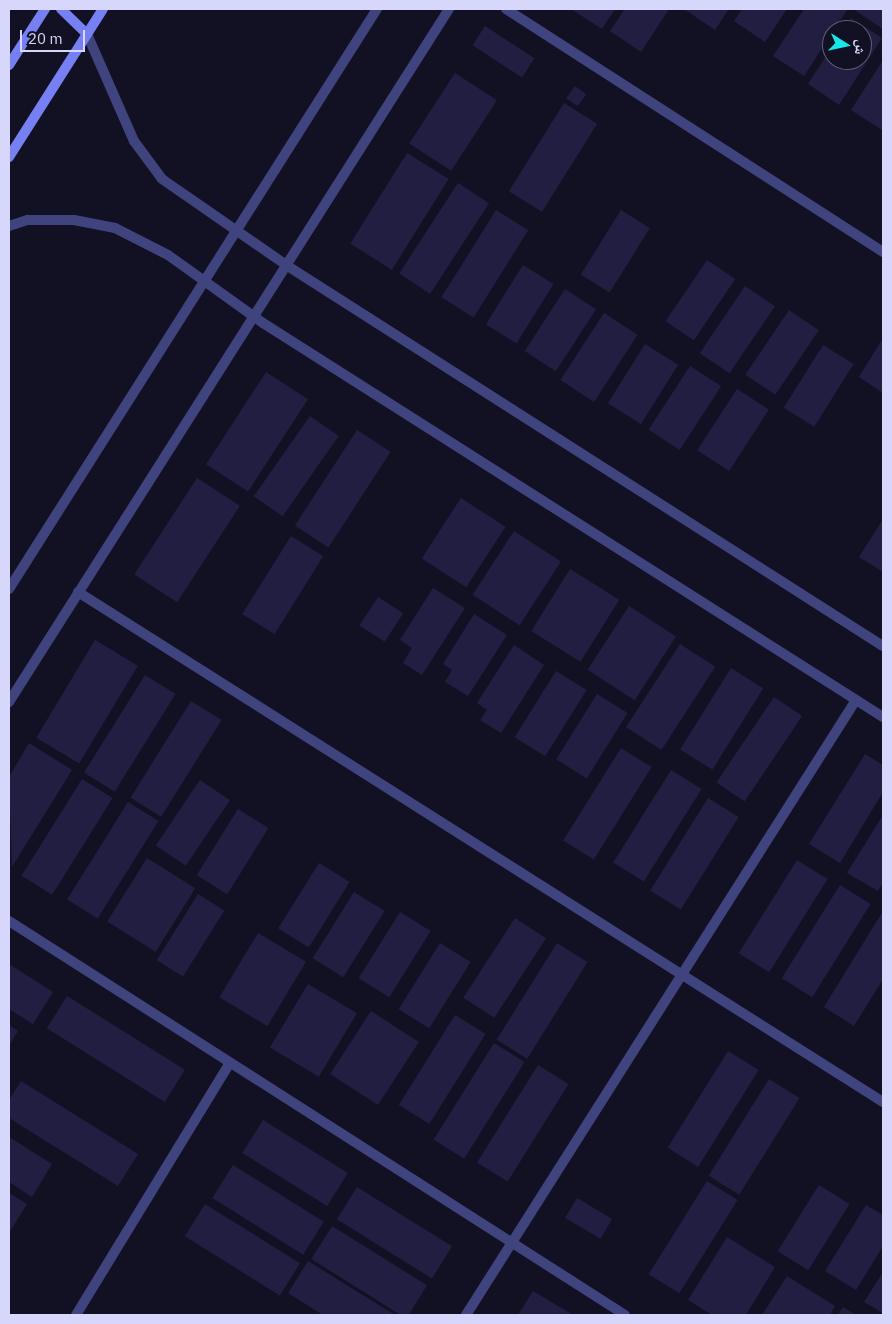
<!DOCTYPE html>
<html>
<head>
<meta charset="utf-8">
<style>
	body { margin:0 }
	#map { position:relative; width:892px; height:1324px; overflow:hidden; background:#121123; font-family:"IBM Plex Sans","Noto Naskh Arabic",sans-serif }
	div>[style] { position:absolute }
	.building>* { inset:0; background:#221e42; transform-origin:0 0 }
	.service>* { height:10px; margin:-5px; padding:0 5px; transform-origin:5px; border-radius:5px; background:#40447e }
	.tertiary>* { height:10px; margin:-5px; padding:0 5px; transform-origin:5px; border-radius:5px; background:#40447e }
	.secondary>* { height:10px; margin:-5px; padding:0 5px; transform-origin:5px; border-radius:5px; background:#7780f2 }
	span { translate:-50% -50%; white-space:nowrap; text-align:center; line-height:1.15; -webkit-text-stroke:4.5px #121123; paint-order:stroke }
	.frame { position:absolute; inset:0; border:10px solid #d7d7fb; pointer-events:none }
	.north { position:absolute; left:822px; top:20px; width:50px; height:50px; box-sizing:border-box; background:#121123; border:1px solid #616079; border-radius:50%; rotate:100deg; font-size:14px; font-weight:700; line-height:20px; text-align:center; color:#d7d7fb }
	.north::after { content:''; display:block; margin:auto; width:18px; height:22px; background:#16e7e8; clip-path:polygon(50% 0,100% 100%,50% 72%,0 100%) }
	.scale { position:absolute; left:20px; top:30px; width:65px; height:22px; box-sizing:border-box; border:2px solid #d7d7fb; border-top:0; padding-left:6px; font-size:15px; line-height:18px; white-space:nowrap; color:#d7d7fb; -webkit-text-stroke:4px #121123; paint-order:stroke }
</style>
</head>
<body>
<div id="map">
	<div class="building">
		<i style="clip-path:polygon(571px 9px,615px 9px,602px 29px)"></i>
		<i style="clip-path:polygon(625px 9px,669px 9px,641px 52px,610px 31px)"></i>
		<i style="clip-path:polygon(684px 9px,729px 9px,715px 30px)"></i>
		<i style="clip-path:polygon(742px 9px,787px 9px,765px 42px,734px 21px)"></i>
		<i style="clip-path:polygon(804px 9px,847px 10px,804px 76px,773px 56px)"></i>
		<i style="clip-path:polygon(857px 9px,883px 9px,883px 29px,856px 11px)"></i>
		<i style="clip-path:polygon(851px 18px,882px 38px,839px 105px,808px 84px,832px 47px,832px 60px,862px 60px,862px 30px,843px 30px)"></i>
		<i style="left:485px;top:26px;width:59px;height:23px;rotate:33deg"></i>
		<i style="clip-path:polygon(883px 60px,883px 127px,882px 130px,851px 110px)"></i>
		<i style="left:455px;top:73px;width:50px;height:84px;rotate:33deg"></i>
		<i style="left:575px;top:86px;width:14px;height:15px;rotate:36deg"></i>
		<i style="left:564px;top:103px;width:39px;height:104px;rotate:32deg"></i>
		<i style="left:407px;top:153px;width:49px;height:107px;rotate:32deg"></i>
		<i style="left:458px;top:183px;width:37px;height:108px;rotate:33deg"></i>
		<i style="left:496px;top:210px;width:38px;height:103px;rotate:32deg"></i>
		<i style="left:621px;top:210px;width:34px;height:76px;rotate:32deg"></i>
		<i style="left:707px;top:260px;width:34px;height:74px;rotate:34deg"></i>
		<i style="left:523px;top:265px;width:36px;height:70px;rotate:32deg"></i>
		<i style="left:745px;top:286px;width:36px;height:81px;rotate:34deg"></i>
		<i style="left:565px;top:289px;width:37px;height:74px;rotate:33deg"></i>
		<i style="left:789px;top:310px;width:36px;height:78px;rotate:34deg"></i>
		<i style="left:604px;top:313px;width:40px;height:80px;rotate:33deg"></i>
		<i style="clip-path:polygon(883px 338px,883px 393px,859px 377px)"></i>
		<i style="left:645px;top:344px;width:39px;height:70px;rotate:32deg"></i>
		<i style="left:823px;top:345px;width:36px;height:74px;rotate:32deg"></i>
		<i style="left:690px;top:366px;width:37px;height:76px;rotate:33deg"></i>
		<i style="left:266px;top:372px;width:50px;height:110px;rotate:33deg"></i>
		<i style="left:737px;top:389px;width:38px;height:73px;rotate:33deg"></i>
		<i style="left:310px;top:416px;width:35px;height:98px;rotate:35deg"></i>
		<i style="left:357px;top:430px;width:40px;height:114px;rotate:33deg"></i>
		<i style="left:197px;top:478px;width:51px;height:115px;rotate:33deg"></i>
		<i style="left:461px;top:498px;width:53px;height:72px;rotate:33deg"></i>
		<i style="clip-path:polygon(883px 519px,883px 572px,859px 557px)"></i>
		<i style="left:514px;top:531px;width:56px;height:76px;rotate:33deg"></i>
		<i style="left:291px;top:536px;width:38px;height:92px;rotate:32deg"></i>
		<i style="left:570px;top:569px;width:58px;height:73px;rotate:32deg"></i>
		<i style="clip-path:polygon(433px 588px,465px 608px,422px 675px,403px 663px,412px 648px,400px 640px)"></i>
		<i style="left:378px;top:597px;width:30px;height:34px;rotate:33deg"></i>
		<i style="left:629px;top:606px;width:56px;height:76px;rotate:33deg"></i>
		<i style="clip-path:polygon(474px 614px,507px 635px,468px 696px,445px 682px,452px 670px,443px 664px)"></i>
		<i style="left:95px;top:640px;width:50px;height:114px;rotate:31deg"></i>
		<i style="left:680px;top:644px;width:42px;height:99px;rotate:33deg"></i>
		<i style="clip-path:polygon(514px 645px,544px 665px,501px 733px,480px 720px,487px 710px,477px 703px)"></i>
		<i style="left:731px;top:668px;width:38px;height:96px;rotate:32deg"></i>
		<i style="left:556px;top:671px;width:36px;height:78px;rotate:32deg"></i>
		<i style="left:145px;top:675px;width:36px;height:115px;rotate:32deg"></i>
		<i style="left:597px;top:694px;width:36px;height:77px;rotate:32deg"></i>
		<i style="left:774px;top:697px;width:34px;height:103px;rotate:34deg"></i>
		<i style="left:191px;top:701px;width:36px;height:114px;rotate:32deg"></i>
		<i style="clip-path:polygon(29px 743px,72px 770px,12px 867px,9px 777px)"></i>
		<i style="left:621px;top:748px;width:36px;height:109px;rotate:32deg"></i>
		<i style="clip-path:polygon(865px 754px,883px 765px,883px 792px,840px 863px,809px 844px)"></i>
		<i style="left:671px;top:770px;width:36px;height:109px;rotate:32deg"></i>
		<i style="left:82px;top:779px;width:36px;height:114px;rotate:32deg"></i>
		<i style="left:200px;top:780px;width:36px;height:79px;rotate:34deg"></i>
		<i style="left:708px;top:798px;width:36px;height:109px;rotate:32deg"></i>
		<i style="left:128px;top:802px;width:36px;height:115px;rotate:32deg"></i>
		<i style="left:238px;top:809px;width:36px;height:78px;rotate:32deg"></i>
		<i style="clip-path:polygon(883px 815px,883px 883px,878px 891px,847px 873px)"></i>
		<i style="left:147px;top:858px;width:57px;height:75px;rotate:32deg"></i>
		<i style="left:797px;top:860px;width:36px;height:110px;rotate:32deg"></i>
		<i style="left:319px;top:863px;width:36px;height:77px;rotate:32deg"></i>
		<i style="left:840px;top:885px;width:36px;height:110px;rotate:32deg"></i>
		<i style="left:354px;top:892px;width:36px;height:78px;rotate:32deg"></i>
		<i style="left:198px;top:894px;width:31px;height:78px;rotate:32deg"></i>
		<i style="clip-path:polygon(883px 911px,883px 979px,854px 1026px,824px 1007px)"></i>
		<i style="left:400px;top:912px;width:36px;height:78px;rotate:32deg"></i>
		<i style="left:515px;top:918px;width:37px;height:95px;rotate:33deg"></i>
		<i style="left:258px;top:933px;width:56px;height:75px;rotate:31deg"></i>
		<i style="left:440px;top:943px;width:36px;height:78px;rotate:32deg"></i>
		<i style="left:557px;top:943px;width:36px;height:114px;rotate:32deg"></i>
		<i style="clip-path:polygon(9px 964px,53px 992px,33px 1024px,9px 1009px)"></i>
		<i style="left:308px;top:984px;width:57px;height:74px;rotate:31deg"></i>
		<i style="left:67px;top:996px;width:139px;height:38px;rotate:32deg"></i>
		<i style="left:371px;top:1011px;width:57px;height:75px;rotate:33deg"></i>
		<i style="left:455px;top:1015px;width:36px;height:106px;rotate:32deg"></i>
		<i style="clip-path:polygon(9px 1025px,18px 1031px,9px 1046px)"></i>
		<i style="left:494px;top:1043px;width:36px;height:114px;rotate:32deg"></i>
		<i style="left:728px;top:1051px;width:36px;height:114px;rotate:32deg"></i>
		<i style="left:538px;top:1065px;width:36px;height:115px;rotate:32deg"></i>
		<i style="left:769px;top:1079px;width:36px;height:114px;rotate:32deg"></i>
		<i style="clip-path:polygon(21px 1081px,138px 1154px,118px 1186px,9px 1118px,9px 1100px)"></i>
		<i style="left:263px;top:1120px;width:100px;height:39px;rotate:32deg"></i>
		<i style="clip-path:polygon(9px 1137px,52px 1164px,32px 1197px,9px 1182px)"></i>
		<i style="left:233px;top:1165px;width:107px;height:39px;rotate:32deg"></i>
		<i style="left:707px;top:1181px;width:36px;height:110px;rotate:32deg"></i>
		<i style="left:819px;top:1185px;width:36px;height:78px;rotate:32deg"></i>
		<i style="left:357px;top:1187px;width:112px;height:38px;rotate:32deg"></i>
		<i style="clip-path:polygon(9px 1193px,27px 1204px,9px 1233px)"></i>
		<i style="left:577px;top:1198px;width:41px;height:23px;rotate:31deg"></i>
		<i style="left:205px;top:1204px;width:112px;height:38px;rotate:32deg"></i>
		<i style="clip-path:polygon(866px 1205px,883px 1215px,883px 1246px,856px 1290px,825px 1271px)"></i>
		<i style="left:332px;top:1226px;width:112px;height:39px;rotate:32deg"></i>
		<i style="clip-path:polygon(727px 1237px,775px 1267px,746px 1315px,712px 1315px,688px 1300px)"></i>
		<i style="clip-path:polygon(308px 1261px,395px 1315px,323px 1315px,288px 1293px)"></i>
		<i style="clip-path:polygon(883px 1272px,883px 1313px,864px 1302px)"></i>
		<i style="clip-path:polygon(787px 1276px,835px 1306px,830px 1315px,762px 1315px)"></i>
		<i style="clip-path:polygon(533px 1291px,573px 1315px,518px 1315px)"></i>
		<i style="clip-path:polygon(843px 1307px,856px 1315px,838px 1315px)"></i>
	</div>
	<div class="service">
		<i style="left:506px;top:9px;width:449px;rotate:32.8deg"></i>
		<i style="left:78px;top:592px;width:953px;rotate:32.36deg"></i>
		<i style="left:9px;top:921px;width:731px;rotate:32.6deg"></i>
		<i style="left:76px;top:1315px;width:295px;rotate:-58.6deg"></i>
		<i style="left:466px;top:1315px;width:728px;rotate:-57.62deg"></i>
	</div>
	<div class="tertiary">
		<i style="left:87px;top:34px;width:117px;rotate:66.3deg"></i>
		<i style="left:134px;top:141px;width:47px;rotate:53.6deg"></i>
		<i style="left:162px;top:179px;width:151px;rotate:34.7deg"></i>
		<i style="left:286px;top:265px;width:708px;rotate:32.55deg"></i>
		<i style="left:9px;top:226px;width:20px;rotate:-18deg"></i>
		<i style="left:28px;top:220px;width:46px"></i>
		<i style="left:74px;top:220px;width:42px;rotate:11deg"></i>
		<i style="left:115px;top:228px;width:59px;rotate:27deg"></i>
		<i style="left:168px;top:255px;width:117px;rotate:35.6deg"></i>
		<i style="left:263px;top:323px;width:735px;rotate:32.44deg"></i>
		<i style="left:9px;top:589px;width:687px;rotate:-57.61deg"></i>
		<i style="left:9px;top:702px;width:821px;rotate:-57.59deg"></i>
	</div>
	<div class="secondary">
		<i style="left:61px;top:9px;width:36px;rotate:44deg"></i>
		<i style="left:9px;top:65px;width:67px;rotate:-57.3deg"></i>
		<i style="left:9px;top:157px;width:175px;rotate:-57.6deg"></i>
	</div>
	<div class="frame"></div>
	<div class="north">ش</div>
	<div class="scale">20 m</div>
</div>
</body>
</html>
